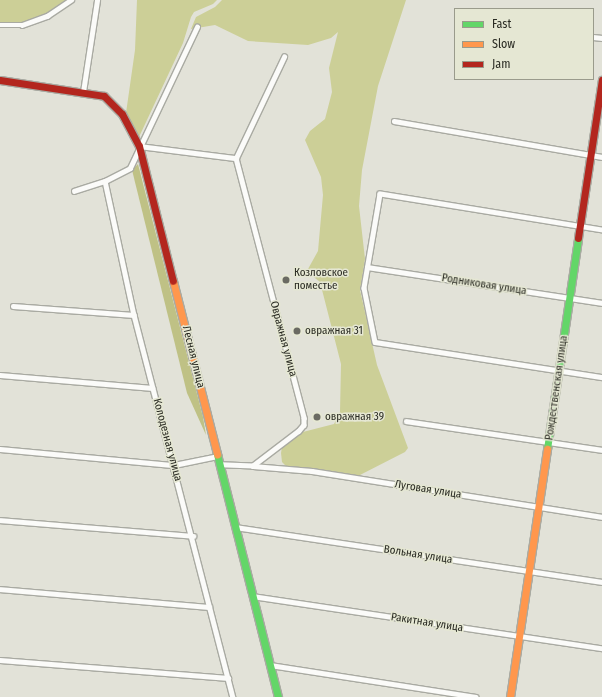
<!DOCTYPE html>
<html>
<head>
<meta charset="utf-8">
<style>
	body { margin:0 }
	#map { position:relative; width:602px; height:697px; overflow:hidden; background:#e2e2d8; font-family:"Fira Sans Condensed",sans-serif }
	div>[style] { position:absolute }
	.green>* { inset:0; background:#cccf97 }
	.forest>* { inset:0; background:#bfc185 }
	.roads { filter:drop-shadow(1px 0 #a9aaa2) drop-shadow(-1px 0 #a9aaa2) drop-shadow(0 1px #a9aaa2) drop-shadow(0 -1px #a9aaa2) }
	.street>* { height:4.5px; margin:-2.25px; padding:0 2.25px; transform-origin:2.25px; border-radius:2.25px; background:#fbfbf9 }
	.fast>* { height:7px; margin:-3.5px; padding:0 3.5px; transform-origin:3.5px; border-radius:3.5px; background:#63d668 }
	.slow>* { height:7px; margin:-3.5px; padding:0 3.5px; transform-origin:3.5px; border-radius:3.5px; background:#ff974d }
	.jam>* { height:7px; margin:-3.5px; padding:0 3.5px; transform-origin:3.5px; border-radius:3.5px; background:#b3261e }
	.dots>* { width:11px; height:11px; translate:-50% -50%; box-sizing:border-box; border:2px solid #e5e7d3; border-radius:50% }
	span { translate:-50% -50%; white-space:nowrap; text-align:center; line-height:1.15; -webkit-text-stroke:3px #e5e7d3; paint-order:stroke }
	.poi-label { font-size:11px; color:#292a22 }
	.left { translate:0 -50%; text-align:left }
	.street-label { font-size:11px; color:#292a22 }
	.legend { position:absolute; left:454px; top:8px; width:140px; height:72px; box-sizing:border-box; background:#e5e7d3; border:1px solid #9a9b8c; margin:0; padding:5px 7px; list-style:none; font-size:12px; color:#292a22 }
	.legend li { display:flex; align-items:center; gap:8px; height:20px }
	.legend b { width:20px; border:1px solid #9a9b8c }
</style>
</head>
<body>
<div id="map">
	<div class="green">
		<i style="clip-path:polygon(0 0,67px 0,45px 14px,23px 22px,4px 24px,0 22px)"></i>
		<i style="clip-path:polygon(137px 0,217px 0,213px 4px,194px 12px,191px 17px,183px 43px,139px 137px,126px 113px,135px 50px)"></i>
		<i style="clip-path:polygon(222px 0,406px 0,378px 86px,362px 170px,359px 206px,365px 259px,360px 290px,377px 365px,408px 448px,405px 452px,358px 476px,287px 467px,282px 462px,281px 453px,282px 447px,299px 433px,334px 424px,340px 412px,341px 364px,320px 282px,310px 274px,308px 269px,318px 251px,323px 195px,321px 177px,305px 140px,310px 131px,325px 119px,332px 92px,329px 68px,338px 32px,331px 38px,308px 45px,248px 41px,215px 25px,191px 29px,196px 17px,215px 7px)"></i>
	</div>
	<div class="forest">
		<i style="clip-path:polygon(138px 164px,203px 417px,206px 435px,187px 393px,132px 170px)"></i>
	</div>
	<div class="roads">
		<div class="street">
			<i style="left:0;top:25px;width:22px"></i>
			<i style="left:22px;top:25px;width:27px;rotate:-20deg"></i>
			<i style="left:47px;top:16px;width:29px;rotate:-34deg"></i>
			<i style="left:593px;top:37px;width:9px;rotate:6deg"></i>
			<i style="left:83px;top:92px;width:93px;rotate:-81.3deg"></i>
			<i style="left:394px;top:121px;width:211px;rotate:9.8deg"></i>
			<i style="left:139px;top:146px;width:98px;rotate:7.1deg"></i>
			<i style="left:236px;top:158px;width:269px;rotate:75.3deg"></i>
			<i style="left:304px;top:418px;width:7px;rotate:90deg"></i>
			<i style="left:304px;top:425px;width:8px;rotate:130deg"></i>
			<i style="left:299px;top:431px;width:58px;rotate:142.7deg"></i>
			<i style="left:253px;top:466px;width:32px;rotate:-178deg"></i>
			<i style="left:236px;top:158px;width:112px;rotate:-64.6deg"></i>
			<i style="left:105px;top:181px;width:137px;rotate:77.8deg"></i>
			<i style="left:134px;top:315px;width:395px;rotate:75.5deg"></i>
			<i style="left:74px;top:191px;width:33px;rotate:-18deg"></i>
			<i style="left:105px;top:181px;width:28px;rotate:-27deg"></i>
			<i style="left:130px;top:168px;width:156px;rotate:-64.6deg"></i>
			<i style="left:602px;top:230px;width:225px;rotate:-170.8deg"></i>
			<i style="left:380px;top:194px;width:95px;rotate:99.7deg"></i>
			<i style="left:364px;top:288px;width:55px;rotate:78.5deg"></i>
			<i style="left:375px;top:342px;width:230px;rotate:8.8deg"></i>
			<i style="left:367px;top:267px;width:238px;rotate:8.7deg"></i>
			<i style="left:13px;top:306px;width:121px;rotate:4.3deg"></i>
			<i style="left:0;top:375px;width:153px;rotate:4.9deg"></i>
			<i style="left:406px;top:421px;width:198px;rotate:8.4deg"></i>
			<i style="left:0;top:449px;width:175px;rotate:5.3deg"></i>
			<i style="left:174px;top:465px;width:45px;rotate:-11.6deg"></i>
			<i style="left:253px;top:466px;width:59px;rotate:4.8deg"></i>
			<i style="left:312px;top:471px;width:294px;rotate:9deg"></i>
			<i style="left:0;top:520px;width:194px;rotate:4.7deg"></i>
			<i style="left:235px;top:527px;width:371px;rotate:8.5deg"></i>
			<i style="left:0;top:589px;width:210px;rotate:4.9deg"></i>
			<i style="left:252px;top:596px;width:354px;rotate:8.5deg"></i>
			<i style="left:0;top:660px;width:229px;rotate:4.5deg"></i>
			<i style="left:270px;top:665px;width:208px;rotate:8.8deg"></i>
		</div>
		<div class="fast">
			<i style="left:547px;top:449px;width:213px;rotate:-81.6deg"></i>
			<i style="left:217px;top:454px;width:251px;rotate:75.9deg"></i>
		</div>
		<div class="slow">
			<i style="left:173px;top:281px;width:179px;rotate:75.7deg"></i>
			<i style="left:510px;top:697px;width:251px;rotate:-81.5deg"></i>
		</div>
		<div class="jam">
			<i style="left:0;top:80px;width:105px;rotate:8.7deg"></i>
			<i style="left:104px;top:96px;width:25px;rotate:45deg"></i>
			<i style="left:122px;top:114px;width:36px;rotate:62deg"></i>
			<i style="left:139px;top:146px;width:139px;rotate:75.9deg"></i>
			<i style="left:578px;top:238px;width:160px;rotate:-81.4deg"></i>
		</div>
	</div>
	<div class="dots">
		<i style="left:286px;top:280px;background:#6a6a62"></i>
		<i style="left:297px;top:331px;background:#6a6a62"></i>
		<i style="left:317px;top:417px;background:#6a6a62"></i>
	</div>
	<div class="poi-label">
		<span class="left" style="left:294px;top:280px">Козловское<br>поместье</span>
		<span class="left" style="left:305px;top:331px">овражная 31</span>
		<span class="left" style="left:325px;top:417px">овражная 39</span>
	</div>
	<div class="street-label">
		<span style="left:484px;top:285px;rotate:9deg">Родниковая улица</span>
		<span style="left:283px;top:339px;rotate:75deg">Овражная улица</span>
		<span style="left:193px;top:357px;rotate:76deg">Лесная улица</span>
		<span style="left:557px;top:388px;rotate:-82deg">Рождественская улица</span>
		<span style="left:167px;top:440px;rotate:75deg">Колодезная улица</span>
		<span style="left:428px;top:490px;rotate:9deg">Луговая улица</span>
		<span style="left:418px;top:555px;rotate:9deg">Вольная улица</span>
		<span style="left:427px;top:623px;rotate:9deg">Ракитная улица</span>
	</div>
	<ul class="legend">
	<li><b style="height:5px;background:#63d668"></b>Fast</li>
	<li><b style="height:5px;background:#ff974d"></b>Slow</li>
	<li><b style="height:5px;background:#b3261e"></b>Jam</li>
	</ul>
</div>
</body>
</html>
